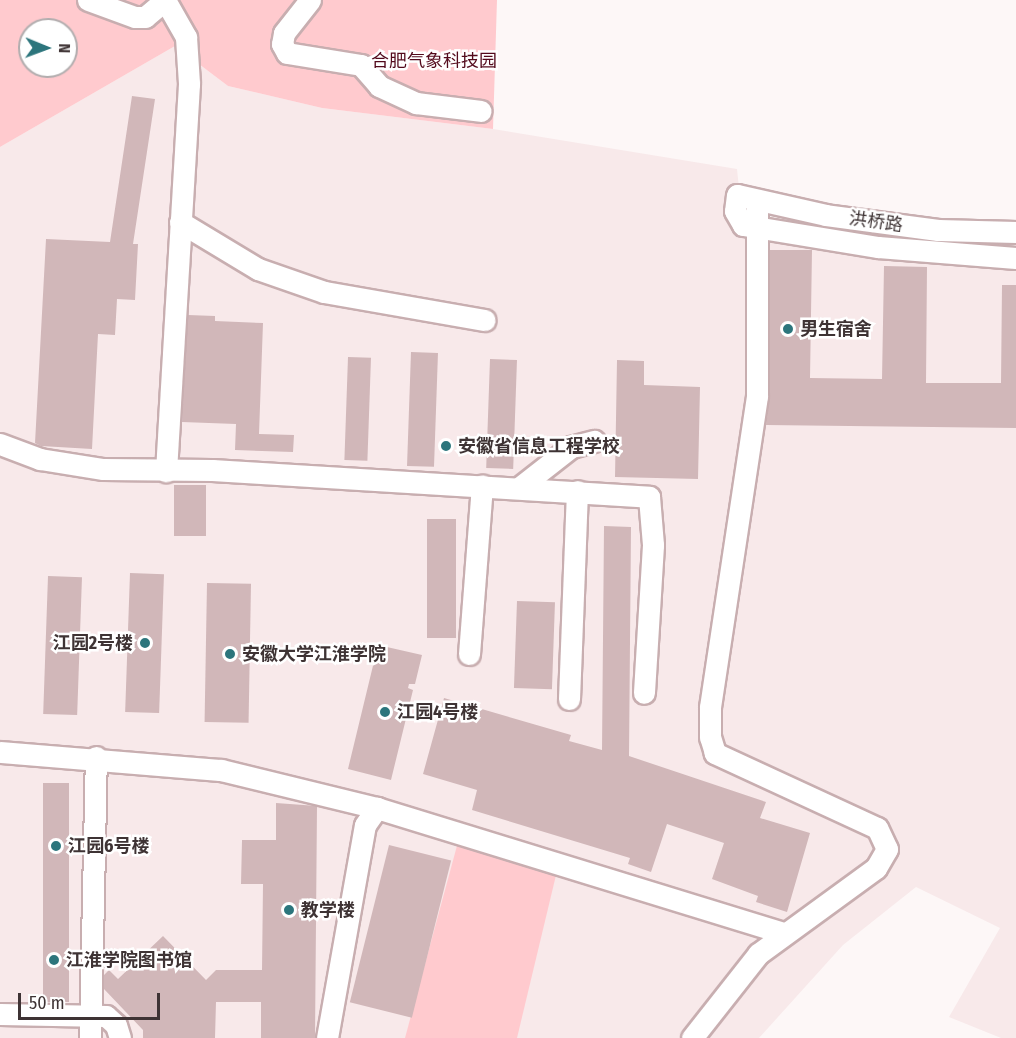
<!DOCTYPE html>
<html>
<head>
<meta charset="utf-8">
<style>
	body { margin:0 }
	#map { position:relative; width:1016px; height:1038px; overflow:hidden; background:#fdf7f7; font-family:"Fira Sans Condensed","Noto Sans SC",sans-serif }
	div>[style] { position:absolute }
	.built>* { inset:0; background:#f8e9ea }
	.green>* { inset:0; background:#ffcace }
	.building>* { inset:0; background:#d1b7b9; transform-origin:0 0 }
	.roads { filter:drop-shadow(2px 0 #c8aeb0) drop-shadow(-2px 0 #c8aeb0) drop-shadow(0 2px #c8aeb0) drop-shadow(0 -2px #c8aeb0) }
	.minor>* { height:21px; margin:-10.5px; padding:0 10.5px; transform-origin:10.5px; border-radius:10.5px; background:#fff }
	.dots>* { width:16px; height:16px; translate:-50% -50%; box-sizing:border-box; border:3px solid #fff; border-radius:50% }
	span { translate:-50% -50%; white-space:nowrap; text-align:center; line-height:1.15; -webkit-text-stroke:5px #fff; paint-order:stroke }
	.park-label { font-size:18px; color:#530a1c }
	.street-label { font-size:18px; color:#3e3334 }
	.poi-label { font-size:18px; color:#3e3334; font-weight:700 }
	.left { translate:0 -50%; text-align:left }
	.right { translate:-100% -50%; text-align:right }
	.north { position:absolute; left:18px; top:18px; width:60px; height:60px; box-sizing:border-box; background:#fff; border:2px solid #b2adae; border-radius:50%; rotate:91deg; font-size:16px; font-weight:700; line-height:24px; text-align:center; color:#3e3334 }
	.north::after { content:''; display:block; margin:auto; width:21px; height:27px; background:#2c757c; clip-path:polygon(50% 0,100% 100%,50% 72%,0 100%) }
	.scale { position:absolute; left:18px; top:993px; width:142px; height:27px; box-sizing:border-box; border:3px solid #3e3334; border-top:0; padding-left:8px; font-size:18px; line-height:21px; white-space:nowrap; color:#3e3334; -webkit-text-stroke:4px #fff; paint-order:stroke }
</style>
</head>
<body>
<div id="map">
	<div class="built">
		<i style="clip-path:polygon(175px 46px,228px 86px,322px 108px,493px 129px,737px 169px,743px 225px,1016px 258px,1016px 1038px,1001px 1038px,949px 1017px,1000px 928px,916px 887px,843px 945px,759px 1038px,0 1038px,0 147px)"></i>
	</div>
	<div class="green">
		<i style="clip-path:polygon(evenodd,0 0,497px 0,493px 129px,322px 108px,228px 86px,175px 46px,0 147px,0 0,30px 30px,66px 30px,66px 66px,30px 66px,30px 30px)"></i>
		<i style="clip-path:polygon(458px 842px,557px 871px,517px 1038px,405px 1038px)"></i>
	</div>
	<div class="building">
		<i style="clip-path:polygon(132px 96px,155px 99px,133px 244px,138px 244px,135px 300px,117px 299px,115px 335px,98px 334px,92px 449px,41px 446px,35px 443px,46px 239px,110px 242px)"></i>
		<i style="clip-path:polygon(770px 250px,812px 250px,810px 378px,882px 379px,884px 266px,927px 267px,926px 383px,1001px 383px,1002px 285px,1016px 285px,1016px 428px,766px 425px,770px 396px)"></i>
		<i style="clip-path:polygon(188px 315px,215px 316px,215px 321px,263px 323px,259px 434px,294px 435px,293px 452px,235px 450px,236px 424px,182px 422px)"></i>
		<i style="left:411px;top:352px;width:27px;height:114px;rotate:2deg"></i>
		<i style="left:348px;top:357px;width:23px;height:103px;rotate:2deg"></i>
		<i style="left:490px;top:359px;width:27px;height:109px;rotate:2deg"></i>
		<i style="clip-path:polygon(617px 360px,644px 361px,644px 385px,700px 387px,698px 479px,615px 477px)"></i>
		<i style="left:174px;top:485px;width:32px;height:51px"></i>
		<i style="left:427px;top:519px;width:29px;height:119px"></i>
		<i style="clip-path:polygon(604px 526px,631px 527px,629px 756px,766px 802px,760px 818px,810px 833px,787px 912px,756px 902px,758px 896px,712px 879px,724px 843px,667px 824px,651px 872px,628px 864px,630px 858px,472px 810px,477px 790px,423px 774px,444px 698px,571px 735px,569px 741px,602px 750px)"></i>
		<i style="left:130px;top:573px;width:34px;height:139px;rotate:2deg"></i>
		<i style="left:48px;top:576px;width:34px;height:138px;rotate:2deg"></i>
		<i style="left:207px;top:583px;width:44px;height:139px;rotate:1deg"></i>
		<i style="left:517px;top:601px;width:38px;height:87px;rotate:2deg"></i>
		<i style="clip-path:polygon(378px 645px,422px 655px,415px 684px,409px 684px,408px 688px,413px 690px,391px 780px,348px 769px)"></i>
		<i style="left:43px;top:783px;width:26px;height:219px"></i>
		<i style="clip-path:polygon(276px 803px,317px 806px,315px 1038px,261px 1038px,261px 1002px,216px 1002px,215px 1038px,143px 1038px,143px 1030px,104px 989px,104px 975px,109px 970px,118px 979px,163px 936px,206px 980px,216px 970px,262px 970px,263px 884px,241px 884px,242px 840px,276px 840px)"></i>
		<i style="left:389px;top:845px;width:64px;height:162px;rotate:14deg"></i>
	</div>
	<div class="roads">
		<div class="minor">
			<i style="left:88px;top:0;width:50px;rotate:19.9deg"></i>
			<i style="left:135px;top:17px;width:10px"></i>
			<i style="left:145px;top:17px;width:26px;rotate:-40deg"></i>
			<i style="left:165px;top:0;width:43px;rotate:60.4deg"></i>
			<i style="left:186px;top:37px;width:47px;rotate:86.3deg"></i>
			<i style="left:189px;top:84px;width:388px;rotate:93.4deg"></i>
			<i style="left:310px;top:0;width:42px;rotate:128.2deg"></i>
			<i style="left:284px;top:33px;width:11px;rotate:100deg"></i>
			<i style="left:282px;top:44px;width:10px;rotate:61deg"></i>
			<i style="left:287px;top:53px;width:75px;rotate:9.2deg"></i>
			<i style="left:361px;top:65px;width:28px;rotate:49deg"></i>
			<i style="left:379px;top:86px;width:41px;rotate:24.7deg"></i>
			<i style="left:416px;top:103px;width:65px;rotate:7deg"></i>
			<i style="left:180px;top:222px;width:91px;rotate:31.1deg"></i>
			<i style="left:258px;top:269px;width:70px;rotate:19.2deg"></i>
			<i style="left:324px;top:292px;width:163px;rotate:9.9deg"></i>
			<i style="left:1016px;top:232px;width:78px;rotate:-178.5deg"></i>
			<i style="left:938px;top:230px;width:113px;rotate:-172.4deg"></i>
			<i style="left:826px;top:215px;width:91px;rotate:-167.3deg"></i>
			<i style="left:737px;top:195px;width:16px;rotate:97deg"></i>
			<i style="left:735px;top:211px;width:16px;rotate:60deg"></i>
			<i style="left:743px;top:225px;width:137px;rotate:9.3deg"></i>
			<i style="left:878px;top:247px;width:138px;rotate:4.6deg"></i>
			<i style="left:0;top:444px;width:43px;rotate:20.6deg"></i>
			<i style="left:40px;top:459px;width:64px;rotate:9deg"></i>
			<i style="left:103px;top:469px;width:109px;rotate:0.5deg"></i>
			<i style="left:212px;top:470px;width:438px;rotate:3.5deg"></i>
			<i style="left:649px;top:497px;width:48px;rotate:85.2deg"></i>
			<i style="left:653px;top:545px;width:148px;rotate:93.5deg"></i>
			<i style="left:520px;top:487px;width:65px;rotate:-38.1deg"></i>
			<i style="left:571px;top:447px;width:24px;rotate:-15deg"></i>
			<i style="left:469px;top:654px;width:169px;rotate:-85.6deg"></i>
			<i style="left:569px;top:699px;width:208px;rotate:-87.8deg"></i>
			<i style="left:0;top:752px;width:222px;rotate:4.7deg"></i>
			<i style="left:221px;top:770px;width:161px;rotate:13.7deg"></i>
			<i style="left:0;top:1014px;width:106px;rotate:1.1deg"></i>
			<i style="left:106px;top:1016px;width:13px;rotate:42deg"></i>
			<i style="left:116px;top:1025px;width:14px;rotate:73deg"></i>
			<i style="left:90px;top:1038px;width:281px;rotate:-88.8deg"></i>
			<i style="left:327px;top:1038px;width:216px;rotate:-79.9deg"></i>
			<i style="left:365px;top:825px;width:21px;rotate:-55deg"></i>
			<i style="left:377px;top:808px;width:425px;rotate:17.1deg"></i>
			<i style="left:692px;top:1038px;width:107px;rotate:-51.8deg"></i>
			<i style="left:758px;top:954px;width:146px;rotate:-36.1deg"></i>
			<i style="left:876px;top:868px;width:22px;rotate:-60deg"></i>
			<i style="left:887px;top:849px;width:23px;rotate:-115deg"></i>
			<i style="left:877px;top:828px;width:179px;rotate:-155.2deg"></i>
			<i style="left:715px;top:753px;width:17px;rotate:-107deg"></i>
			<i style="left:710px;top:737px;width:30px;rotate:-90deg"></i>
			<i style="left:710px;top:707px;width:315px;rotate:-81.4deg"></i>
			<i style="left:757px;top:396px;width:196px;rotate:-90deg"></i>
		</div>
	</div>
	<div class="dots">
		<i style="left:788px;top:329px;background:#2c757c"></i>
		<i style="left:446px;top:446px;background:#2c757c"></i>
		<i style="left:145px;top:643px;background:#2c757c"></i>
		<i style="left:230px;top:654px;background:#2c757c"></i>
		<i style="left:385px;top:712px;background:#2c757c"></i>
		<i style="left:56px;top:846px;background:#2c757c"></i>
		<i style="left:289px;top:910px;background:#2c757c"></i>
		<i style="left:54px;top:960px;background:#2c757c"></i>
	</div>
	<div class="park-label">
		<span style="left:434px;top:61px">合肥气象科技园</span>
	</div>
	<div class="street-label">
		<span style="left:876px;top:222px;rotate:8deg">洪桥路</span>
	</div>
	<div class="poi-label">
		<span class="left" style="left:800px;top:329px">男生宿舍</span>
		<span class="left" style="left:458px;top:446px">安徽省信息工程学校</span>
		<span class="right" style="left:133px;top:643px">江园2号楼</span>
		<span class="left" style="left:242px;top:654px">安徽大学江淮学院</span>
		<span class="left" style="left:397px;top:712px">江园4号楼</span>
		<span class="left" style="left:68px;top:846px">江园6号楼</span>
		<span class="left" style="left:301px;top:910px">教学楼</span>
		<span class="left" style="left:66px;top:960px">江淮学院图书馆</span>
	</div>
	<div class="north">N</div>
	<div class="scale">50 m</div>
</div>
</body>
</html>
